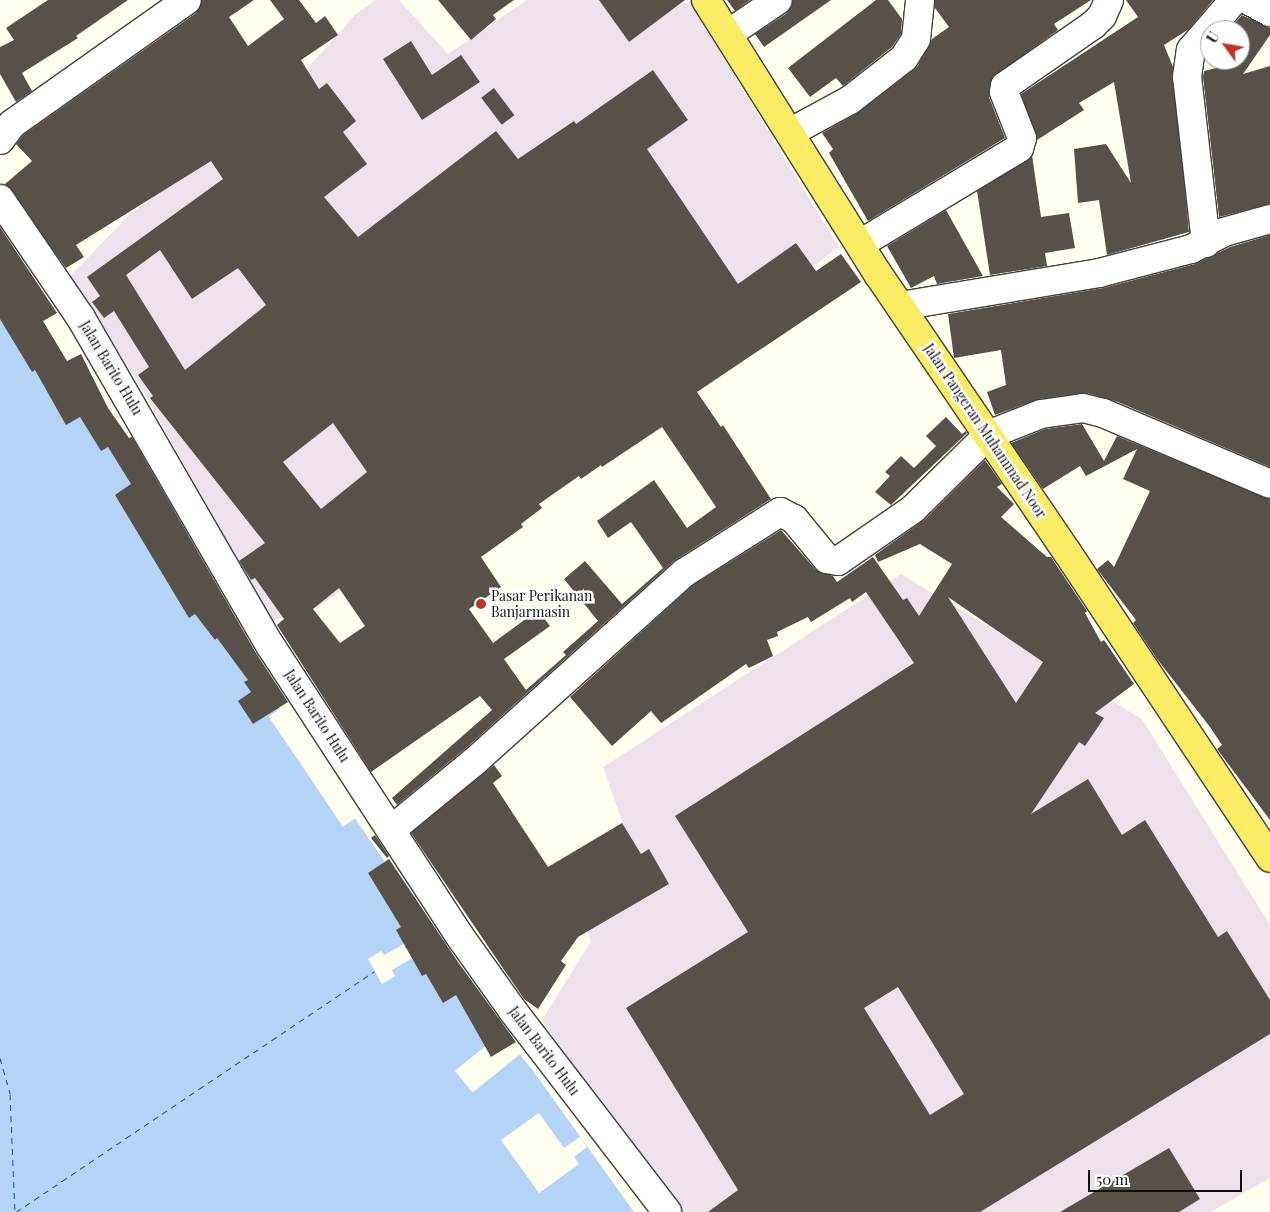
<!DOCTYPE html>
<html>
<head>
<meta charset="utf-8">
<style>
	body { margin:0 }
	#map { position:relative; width:1270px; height:1212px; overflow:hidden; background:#fffeef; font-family:"Playfair Display",serif }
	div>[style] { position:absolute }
	.industrial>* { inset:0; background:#ede2ec }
	.water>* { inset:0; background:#b4d4f7 }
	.pier>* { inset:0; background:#fffeef; transform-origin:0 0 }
	.ferry>* { height:1px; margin-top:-0.5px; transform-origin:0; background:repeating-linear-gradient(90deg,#1651a2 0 6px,transparent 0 11px) }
	.building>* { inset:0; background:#57514a; transform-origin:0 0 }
	.roads { filter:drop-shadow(1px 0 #414141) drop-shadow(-1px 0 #414141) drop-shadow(0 1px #414141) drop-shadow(0 -1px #414141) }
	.minor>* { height:28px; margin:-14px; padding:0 14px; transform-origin:14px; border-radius:14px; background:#fff }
	.major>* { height:28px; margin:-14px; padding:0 14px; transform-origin:14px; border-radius:14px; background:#faeb65 }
	.dots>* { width:14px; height:14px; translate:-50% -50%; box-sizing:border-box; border:2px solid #fff; border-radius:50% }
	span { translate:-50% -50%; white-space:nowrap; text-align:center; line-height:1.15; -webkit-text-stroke:5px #fff; paint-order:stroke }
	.street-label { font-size:14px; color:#0e0e0e }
	.poi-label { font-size:14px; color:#0e0e0e }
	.left { translate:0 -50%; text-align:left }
	.north { position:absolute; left:1200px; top:20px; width:50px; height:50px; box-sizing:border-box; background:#fff; border:1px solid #9f9f9f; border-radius:50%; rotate:302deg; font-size:14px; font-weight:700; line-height:20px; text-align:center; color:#0e0e0e }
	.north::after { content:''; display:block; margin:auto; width:18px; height:22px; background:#c03324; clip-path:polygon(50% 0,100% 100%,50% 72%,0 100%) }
	.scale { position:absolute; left:1088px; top:1170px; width:154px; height:22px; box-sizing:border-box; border:2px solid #0e0e0e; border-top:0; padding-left:6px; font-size:15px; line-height:18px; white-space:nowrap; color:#0e0e0e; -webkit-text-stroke:4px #fff; paint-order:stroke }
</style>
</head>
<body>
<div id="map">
	<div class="industrial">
		<i style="clip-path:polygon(376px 0,399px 0,448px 54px,527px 0,663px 0,671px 10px,692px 0,699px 18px,839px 247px,749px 314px,453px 505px,316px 609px,307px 599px,262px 631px,239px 565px,145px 394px,70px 276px,130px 214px,272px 108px,357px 13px)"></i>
		<i style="clip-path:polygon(901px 574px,1142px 719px,1270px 925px,1270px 1178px,1211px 1212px,674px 1212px,542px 1020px,591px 941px,565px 877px,627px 836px,603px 767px)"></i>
	</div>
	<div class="water">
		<i style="clip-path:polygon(0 305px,133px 480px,237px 646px,500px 1030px,534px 1072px,634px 1212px,0 1212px)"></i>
	</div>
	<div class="pier">
		<i style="left:281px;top:708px;width:133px;height:15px;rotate:56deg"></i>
		<i style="clip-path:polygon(433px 928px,441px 942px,392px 970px,395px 976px,382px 984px,368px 959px,381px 951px,384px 955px)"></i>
		<i style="left:504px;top:1031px;width:28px;height:63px;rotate:51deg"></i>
		<i style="clip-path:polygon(539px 1113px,564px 1148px,580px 1137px,587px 1147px,574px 1157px,579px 1164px,539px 1193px,501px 1140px)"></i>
	</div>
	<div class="ferry">
		<i style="left:0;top:1058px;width:37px;rotate:74deg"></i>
		<i style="left:10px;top:1094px;width:118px;rotate:87.6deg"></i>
		<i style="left:16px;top:1212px;width:432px;rotate:-33.9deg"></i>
	</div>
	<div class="building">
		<i style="clip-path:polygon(48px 0,128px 0,76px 36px,78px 38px,22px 73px,32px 91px,16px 102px,0 74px,0 47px,14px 40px,6px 28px)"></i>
		<i style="clip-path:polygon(evenodd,202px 0,254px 0,229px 17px,248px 46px,284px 19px,270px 0,299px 0,316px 23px,325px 16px,338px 35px,301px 60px,319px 89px,327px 83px,356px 121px,343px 132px,367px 164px,324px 197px,358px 237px,496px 131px,518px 159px,574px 121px,576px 124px,653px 70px,688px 120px,647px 149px,738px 284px,796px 243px,816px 271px,841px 254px,861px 282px,697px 392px,721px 427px,723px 425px,771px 499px,674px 561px,465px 749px,397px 805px,392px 798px,492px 710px,480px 696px,371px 772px,277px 625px,284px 619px,255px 578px,251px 580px,239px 561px,265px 543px,150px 398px,153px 396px,138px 375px,149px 367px,114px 311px,104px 318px,92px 302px,100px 296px,87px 277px,223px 179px,211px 161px,76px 245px,84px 257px,66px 268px,5px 184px,32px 161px,16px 144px,23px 135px,196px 13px,202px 0,160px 250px,192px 299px,238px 268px,266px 305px,185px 370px,126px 275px,160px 250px,202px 0,333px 423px,367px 472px,321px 509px,283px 462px,333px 423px,202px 0,662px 427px,716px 507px,687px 528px,654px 480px,597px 521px,608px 538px,631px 522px,663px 568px,622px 604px,585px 561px,564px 579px,598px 621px,563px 652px,566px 655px,526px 690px,504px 659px,550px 626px,538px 610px,493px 643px,469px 609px,501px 587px,481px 557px,523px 527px,521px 524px,542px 508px,539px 504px,579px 476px,581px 479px,601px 465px,602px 467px,662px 427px,202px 0,339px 588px,365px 626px,340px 643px,313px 609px,339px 588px)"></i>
		<i style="clip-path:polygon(438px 0,514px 0,493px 15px,496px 19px,471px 40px)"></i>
		<i style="clip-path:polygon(599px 0,685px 0,629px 42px)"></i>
		<i style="clip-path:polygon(727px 0,750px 0,735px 11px)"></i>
		<i style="clip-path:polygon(793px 0,831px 0,764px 47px,755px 34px,787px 13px)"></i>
		<i style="clip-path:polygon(876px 0,888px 0,902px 19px,901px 34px,892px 47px,843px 86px,836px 78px,810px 97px,788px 68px)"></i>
		<i style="clip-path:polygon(935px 0,1091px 0,1054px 24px,1058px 30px,992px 78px,989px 97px,1005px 138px,868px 221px,829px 153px,833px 149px,822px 133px,859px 112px,917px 67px,932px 39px,949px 27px,935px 8px)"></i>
		<i style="clip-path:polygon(1126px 0,1213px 0,1189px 29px,1164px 45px,1173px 67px,1189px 232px,1107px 255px,1099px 200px,1078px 203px,1074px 149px,1106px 144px,1131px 183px,1114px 82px,1079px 103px,1084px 110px,1037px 140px,1021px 94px,1138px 17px)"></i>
		<i style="clip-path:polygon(1242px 15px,1270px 28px,1270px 35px,1243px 74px,1270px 66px,1270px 204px,1219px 217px,1203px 77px,1204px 71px,1224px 66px,1218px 60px,1240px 60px,1240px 30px,1229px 30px)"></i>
		<i style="clip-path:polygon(411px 41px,432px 75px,461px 55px,480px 82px,422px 120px,383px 59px)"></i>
		<i style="left:494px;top:88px;width:34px;height:16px;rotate:53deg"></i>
		<i style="clip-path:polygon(1032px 155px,1041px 217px,1069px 213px,1075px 248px,1045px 253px,1047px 266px,990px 275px,977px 191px)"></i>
		<i style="clip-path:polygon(946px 210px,983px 276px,937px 284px,934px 276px,911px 288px,887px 246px)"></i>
		<i style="clip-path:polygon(0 227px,57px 313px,43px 321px,67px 361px,81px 354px,108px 408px,129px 438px,132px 437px,256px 653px,288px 702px,253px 724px,238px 701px,251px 692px,244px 682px,248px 680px,217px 638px,215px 640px,195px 614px,189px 618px,115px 495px,131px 484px,108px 447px,101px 451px,80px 417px,66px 425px,35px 370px,32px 372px,0 319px)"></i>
		<i style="clip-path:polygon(1270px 235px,1270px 467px,1118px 402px,1087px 393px,1039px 399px,995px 415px,987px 392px,1006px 385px,1001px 350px,954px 358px,948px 314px,1103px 288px,1195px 264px,1230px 247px)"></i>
		<i style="clip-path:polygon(946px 417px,962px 434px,966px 431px,967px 433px,891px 505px,875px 492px,890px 476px,885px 472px,901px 456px,914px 468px,936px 446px,926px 436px)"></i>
		<i style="clip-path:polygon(1082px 424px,1104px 461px,1117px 436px,1270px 499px,1270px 820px,1217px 749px,1222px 745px,1210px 727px,1157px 659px,1133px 623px,1136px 620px,1097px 569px,1108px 560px,1114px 567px,1150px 491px,1123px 479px,1137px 449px,1086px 476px,1080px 466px,1043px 489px,1011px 443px,1045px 429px)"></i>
		<i style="clip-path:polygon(evenodd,985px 460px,1002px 484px,997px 487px,1014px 504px,1001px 517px,1047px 557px,1051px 557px,1087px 611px,1085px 613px,1101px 642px,1104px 640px,1134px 684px,1095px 713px,1104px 718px,1085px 746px,1079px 742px,1031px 814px,1088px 779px,1122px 835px,1145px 820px,1218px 937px,1227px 931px,1270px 1000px,1270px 1034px,980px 1212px,708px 1212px,738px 1190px,626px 1008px,748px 932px,675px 816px,914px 663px,866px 592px,852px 602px,850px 598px,811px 622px,808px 617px,777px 632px,778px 636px,767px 640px,773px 656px,749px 668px,746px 664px,661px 723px,651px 711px,612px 746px,570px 697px,693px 585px,781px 530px,815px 569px,833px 576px,837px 582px,873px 557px,903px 600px,907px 598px,919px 616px,952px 564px,920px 544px,878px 562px,875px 555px,924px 520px,985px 460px,948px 597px,1043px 662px,1016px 703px,948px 597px,985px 460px,898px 987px,964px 1094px,930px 1115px,864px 1008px,898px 987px)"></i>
		<i style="clip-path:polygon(494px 765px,502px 776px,493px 783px,548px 867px,622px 823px,641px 854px,649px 849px,669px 884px,578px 937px,561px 961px,566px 965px,538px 1009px,524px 999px,411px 833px)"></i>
		<i style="clip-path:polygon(375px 835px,389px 856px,387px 858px,371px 838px)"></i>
		<i style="clip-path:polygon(389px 859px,458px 962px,516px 1042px,491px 1057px,456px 995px,443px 1003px,426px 974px,422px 976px,396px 930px,401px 927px,368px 873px)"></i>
		<i style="clip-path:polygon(1169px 1148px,1200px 1199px,1179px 1212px,1060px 1212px)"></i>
	</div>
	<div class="roads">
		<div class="minor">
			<i style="left:1248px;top:0;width:25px;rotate:29deg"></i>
			<i style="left:728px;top:34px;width:60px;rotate:-34.2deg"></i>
			<i style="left:791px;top:132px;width:67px;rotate:-28.5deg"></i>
			<i style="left:850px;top:100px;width:68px;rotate:-37.9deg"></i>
			<i style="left:904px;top:58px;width:22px;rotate:-58deg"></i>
			<i style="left:916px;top:39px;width:39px;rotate:-84deg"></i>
			<i style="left:0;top:140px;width:20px;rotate:-53deg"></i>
			<i style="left:12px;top:124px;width:214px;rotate:-35.3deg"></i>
			<i style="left:0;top:199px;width:144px;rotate:55.8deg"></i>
			<i style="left:81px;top:318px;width:378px;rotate:60deg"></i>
			<i style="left:270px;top:645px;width:346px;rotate:56.9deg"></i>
			<i style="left:459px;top:935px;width:93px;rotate:54.6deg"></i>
			<i style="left:513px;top:1011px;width:253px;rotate:52.5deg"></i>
			<i style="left:1206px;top:243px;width:167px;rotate:-96.5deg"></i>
			<i style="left:1187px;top:77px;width:27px;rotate:-82deg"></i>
			<i style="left:1191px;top:50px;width:66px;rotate:-49.3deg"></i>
			<i style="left:860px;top:244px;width:186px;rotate:-31.1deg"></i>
			<i style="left:1019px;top:148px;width:10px;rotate:-73deg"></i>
			<i style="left:1022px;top:138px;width:49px;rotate:-111.4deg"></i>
			<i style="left:1004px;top:92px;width:6px;rotate:-81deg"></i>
			<i style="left:1005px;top:86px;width:107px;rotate:-34.7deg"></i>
			<i style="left:1093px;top:25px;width:13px;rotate:-45deg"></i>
			<i style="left:1102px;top:16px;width:17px;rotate:-66deg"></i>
			<i style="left:900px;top:306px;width:202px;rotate:-9.4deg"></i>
			<i style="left:1099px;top:273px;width:95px;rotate:-14.6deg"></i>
			<i style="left:1191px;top:249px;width:37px;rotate:-27deg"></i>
			<i style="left:1224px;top:232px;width:48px;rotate:-15.8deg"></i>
			<i style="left:391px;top:830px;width:109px;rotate:-39.4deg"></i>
			<i style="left:475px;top:761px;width:281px;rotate:-42deg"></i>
			<i style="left:684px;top:573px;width:114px;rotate:-32.4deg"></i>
			<i style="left:780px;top:512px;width:16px;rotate:27deg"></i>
			<i style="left:794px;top:519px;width:52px;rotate:50.5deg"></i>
			<i style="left:827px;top:559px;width:11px;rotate:10deg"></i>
			<i style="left:838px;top:561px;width:91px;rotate:-34.7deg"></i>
			<i style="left:913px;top:509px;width:105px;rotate:-44.6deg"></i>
			<i style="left:988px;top:435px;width:57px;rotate:-21.6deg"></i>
			<i style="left:1041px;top:414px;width:42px;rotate:-8.1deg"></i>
			<i style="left:1083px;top:408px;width:21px;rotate:14deg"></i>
			<i style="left:1103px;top:413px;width:181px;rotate:23deg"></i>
		</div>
		<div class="major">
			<i style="left:706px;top:0;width:324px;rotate:57.9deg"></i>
			<i style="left:878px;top:274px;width:336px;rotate:55.8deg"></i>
			<i style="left:1067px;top:552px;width:367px;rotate:56.4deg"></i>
		</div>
	</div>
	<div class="dots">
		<i style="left:481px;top:604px;background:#c03324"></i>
	</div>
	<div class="street-label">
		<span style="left:111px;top:368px;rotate:59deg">Jalan Barito Hulu</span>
		<span style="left:985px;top:431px;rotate:56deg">Jalan Pangeran Muhammad Noor</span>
		<span style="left:317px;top:716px;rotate:57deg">Jalan Barito Hulu</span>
		<span style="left:544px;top:1051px;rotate:53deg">Jalan Barito Hulu</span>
	</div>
	<div class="poi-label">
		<span class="left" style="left:491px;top:604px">Pasar Perikanan<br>Banjarmasin</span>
	</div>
	<div class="north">U</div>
	<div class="scale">50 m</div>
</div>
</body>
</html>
